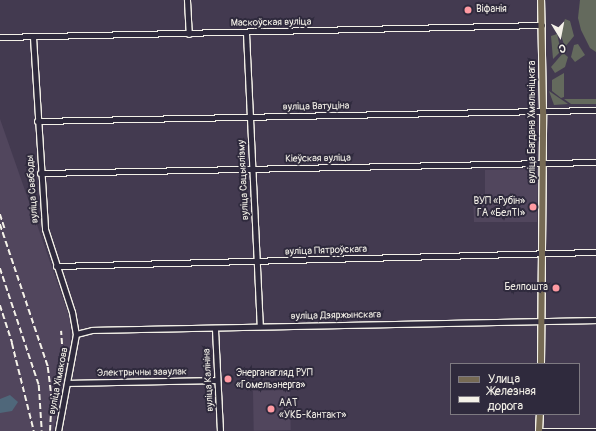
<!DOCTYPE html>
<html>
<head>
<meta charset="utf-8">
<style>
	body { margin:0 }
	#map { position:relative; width:596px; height:431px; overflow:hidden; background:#433a50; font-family:Pangolin,sans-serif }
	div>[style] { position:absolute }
	.built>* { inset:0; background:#51465d; transform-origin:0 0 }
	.green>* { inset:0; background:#646a5d }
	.water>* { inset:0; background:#4f677a }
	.roads { filter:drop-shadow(1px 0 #f4f1e8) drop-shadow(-1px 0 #f4f1e8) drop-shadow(0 1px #f4f1e8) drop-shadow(0 -1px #f4f1e8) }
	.minor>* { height:5px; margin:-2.5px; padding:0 2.5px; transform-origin:2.5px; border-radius:2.5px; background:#2f2a3d }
	.major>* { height:6px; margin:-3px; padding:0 3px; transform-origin:3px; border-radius:3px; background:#766a54 }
	.rail>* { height:1.5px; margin-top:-0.75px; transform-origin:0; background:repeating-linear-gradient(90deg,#f4f1e8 0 6px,transparent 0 9px) }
	.dots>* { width:11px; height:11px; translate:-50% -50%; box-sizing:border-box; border:2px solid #2f2a3d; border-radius:50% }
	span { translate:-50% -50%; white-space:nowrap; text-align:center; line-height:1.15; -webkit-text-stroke:4px #2f2a3d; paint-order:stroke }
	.poi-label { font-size:10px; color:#f4f1e8 }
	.left { translate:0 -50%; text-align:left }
	.right { translate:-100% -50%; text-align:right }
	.street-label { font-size:10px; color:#f4f1e8 }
	.legend { position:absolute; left:450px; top:363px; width:130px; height:52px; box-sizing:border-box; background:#2f2a3d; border:1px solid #7e7a81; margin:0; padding:5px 7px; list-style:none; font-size:12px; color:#f4f1e8 }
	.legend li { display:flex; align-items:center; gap:8px; height:20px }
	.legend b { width:20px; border:1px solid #7e7a81 }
	.north { position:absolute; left:540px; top:16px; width:40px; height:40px; -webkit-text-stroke:3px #2f2a3d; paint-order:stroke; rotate:170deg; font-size:11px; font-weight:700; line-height:16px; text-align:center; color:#f4f1e8 }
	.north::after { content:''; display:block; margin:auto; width:14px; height:18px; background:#f4f1e8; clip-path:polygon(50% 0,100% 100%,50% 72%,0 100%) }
</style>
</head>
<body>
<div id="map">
	<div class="built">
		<i style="clip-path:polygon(0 119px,70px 319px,70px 353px,53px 431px,0 431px)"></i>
		<i style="clip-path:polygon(538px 169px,537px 222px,474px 222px,473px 194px,485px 194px,485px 170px)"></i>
		<i style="left:290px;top:390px;width:40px;height:37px;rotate:89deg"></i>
	</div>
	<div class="green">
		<i style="clip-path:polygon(580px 0,596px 0,596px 52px,590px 48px,581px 30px,578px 18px)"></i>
		<i style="clip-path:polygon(565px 19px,570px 21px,574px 36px,565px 47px,560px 33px)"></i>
		<i style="clip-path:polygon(557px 34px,561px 51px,553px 59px,551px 36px)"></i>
		<i style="clip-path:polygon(578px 44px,585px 55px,575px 62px,571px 57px,574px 45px)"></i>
		<i style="clip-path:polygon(563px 53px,568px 57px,565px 67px,555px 73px,551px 67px)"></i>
		<i style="clip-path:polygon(564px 73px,564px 97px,561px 98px,552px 91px,552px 80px)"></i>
		<i style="clip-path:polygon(549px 91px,568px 104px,554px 105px)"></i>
		<i style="clip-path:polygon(564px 99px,596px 99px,596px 104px,571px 104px)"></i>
	</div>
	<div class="water">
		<i style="clip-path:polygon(10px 395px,18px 402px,12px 411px,0 413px,0 399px)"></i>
	</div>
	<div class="roads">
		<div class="minor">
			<i style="left:187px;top:0;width:34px;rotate:87deg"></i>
			<i style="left:246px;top:33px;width:293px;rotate:87.3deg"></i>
			<i style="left:0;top:37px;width:542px;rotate:-1.27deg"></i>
			<i style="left:33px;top:37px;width:192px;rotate:86.4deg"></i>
			<i style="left:45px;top:229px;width:87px;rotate:72deg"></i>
			<i style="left:72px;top:312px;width:22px;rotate:80deg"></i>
			<i style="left:76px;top:334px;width:99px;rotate:100.5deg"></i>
			<i style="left:37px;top:121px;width:559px;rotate:-1.13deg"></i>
			<i style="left:40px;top:173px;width:556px;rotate:-1.13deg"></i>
			<i style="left:56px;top:266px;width:540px;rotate:-1.49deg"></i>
			<i style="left:215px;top:329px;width:102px;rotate:87.2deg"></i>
			<i style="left:76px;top:334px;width:16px;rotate:-14deg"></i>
			<i style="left:92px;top:330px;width:504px;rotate:-1.14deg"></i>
			<i style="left:67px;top:383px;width:150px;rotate:-1.1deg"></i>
			<i style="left:542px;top:431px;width:54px"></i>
		</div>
		<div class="major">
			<i style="left:541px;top:364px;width:252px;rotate:-89.5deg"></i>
			<i style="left:543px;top:112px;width:112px;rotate:-91deg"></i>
			<i style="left:539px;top:431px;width:17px;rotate:-87deg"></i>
		</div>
	</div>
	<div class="rail">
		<i style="left:0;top:214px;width:16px;rotate:72deg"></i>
		<i style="left:0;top:224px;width:151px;rotate:71.4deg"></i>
		<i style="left:48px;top:367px;width:31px;rotate:83deg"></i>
		<i style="left:52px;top:398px;width:33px;rotate:93deg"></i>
		<i style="left:0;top:268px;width:123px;rotate:71.6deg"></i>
		<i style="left:39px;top:385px;width:46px;rotate:86.3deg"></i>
		<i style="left:0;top:305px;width:40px;rotate:72deg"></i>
		<i style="left:12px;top:343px;width:91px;rotate:76deg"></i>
		<i style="left:55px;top:404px;width:43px;rotate:-79.2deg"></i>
		<i style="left:63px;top:362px;width:31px;rotate:-94deg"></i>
	</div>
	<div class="dots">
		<i style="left:468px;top:10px;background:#ff9aa2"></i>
		<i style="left:533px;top:207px;background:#ff9aa2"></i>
		<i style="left:556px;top:288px;background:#ff9aa2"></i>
		<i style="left:228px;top:379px;background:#ff9aa2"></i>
		<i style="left:271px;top:409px;background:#ff9aa2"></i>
	</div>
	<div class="poi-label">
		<span class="left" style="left:476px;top:10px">Віфанія</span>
		<span class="right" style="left:525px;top:207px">ВУП «Рубін»<br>ГА «БелТІ»</span>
		<span class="right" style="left:548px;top:288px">Белпошта</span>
		<span class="left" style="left:236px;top:379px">Энерганагляд РУП<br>«Гомельэнерга»</span>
		<span class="left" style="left:279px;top:409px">ААТ<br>«УКБ-Кантакт»</span>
	</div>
	<div class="street-label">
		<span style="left:271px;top:23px;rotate:-1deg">Маскоўская вуліца</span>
		<span style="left:316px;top:107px;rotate:-1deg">вуліца Ватуціна</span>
		<span style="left:533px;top:122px;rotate:-90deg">вуліца Багдана Хмяльніцкага</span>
		<span style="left:318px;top:159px;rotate:-1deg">Кіеўская вуліца</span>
		<span style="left:244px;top:180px;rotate:-93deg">вуліца Сацыялізму</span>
		<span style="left:33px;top:189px;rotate:-94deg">вуліца Свабоды</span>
		<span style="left:326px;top:251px;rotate:-2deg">вуліца Пятроўскага</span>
		<span style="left:336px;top:316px;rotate:-1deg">вуліца Дзяржынскага</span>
		<span style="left:142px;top:373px;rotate:-1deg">Электрычны завулак</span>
		<span style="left:209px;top:380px;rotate:-93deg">вуліца Калініна</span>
		<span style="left:59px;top:381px;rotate:-79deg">вуліца Хімакова</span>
	</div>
	<ul class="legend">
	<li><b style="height:5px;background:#766a54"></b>Улица</li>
	<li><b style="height:5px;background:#f4f1e8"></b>Железная дорога</li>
	</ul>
	<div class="north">С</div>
</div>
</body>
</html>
